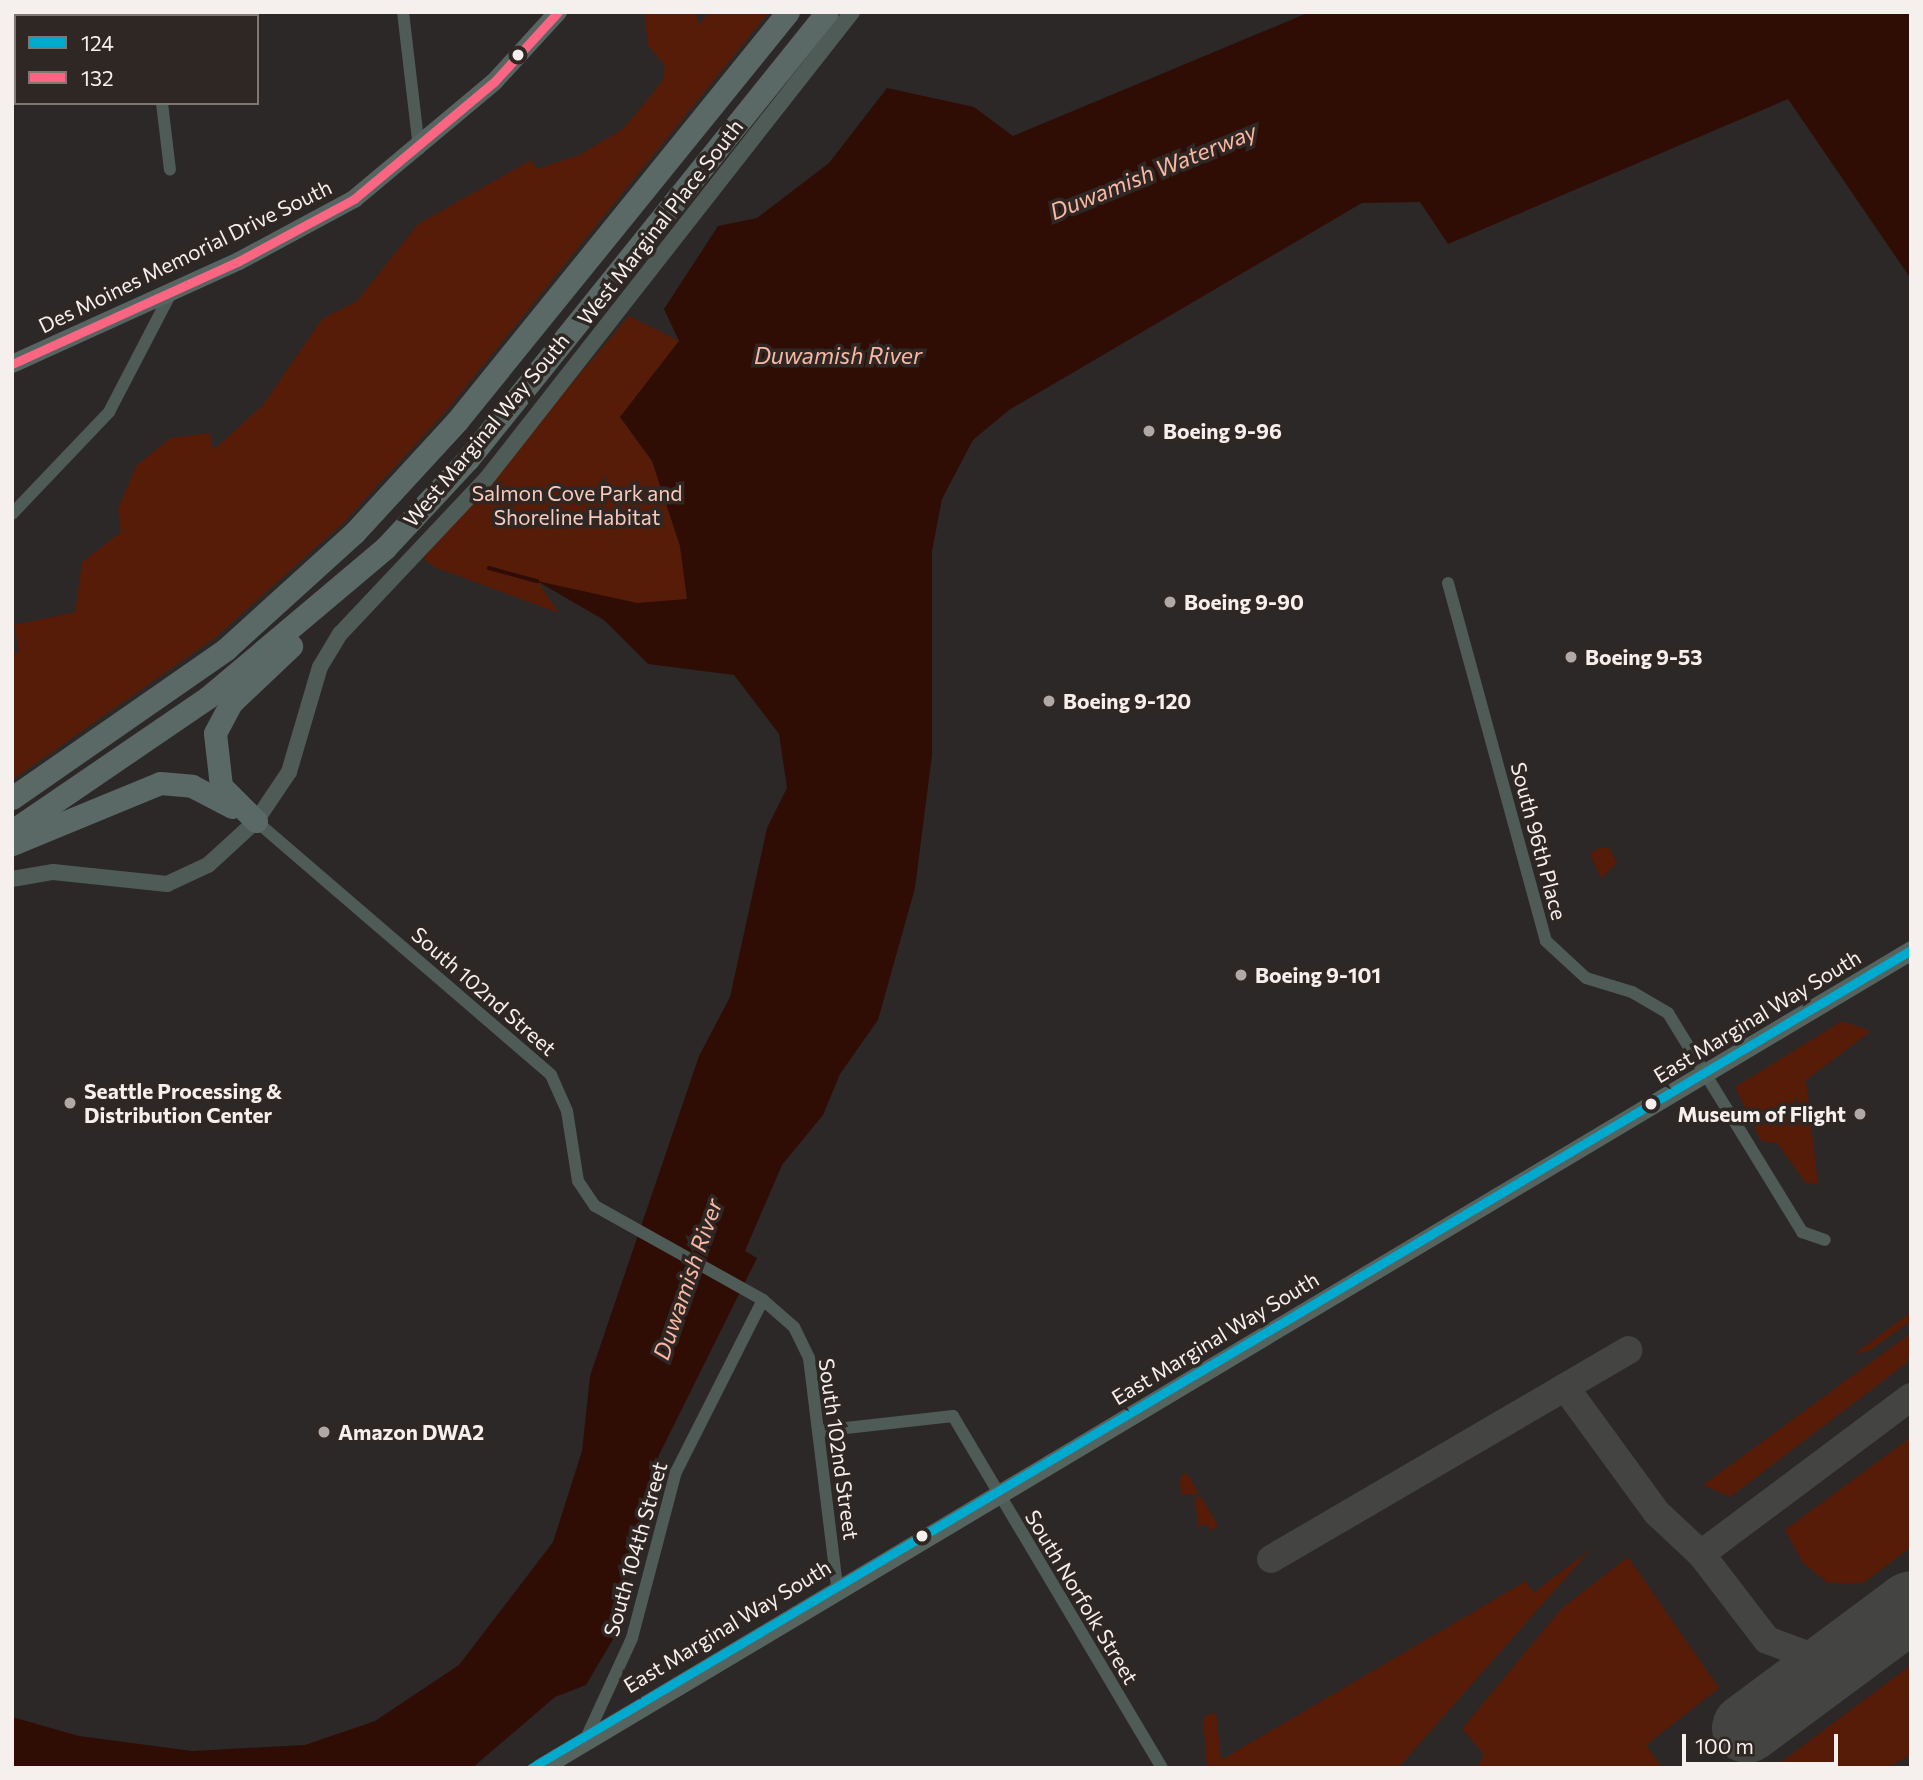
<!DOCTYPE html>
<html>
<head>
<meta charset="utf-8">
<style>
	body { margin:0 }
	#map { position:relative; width:1923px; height:1780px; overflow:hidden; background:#2c2827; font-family:Commissioner,sans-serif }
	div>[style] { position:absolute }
	.green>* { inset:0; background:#561c08 }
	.water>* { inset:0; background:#2f0d04 }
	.stream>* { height:3.5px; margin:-1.75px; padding:0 1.75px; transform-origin:1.75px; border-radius:1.75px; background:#2f0d04 }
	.taxiway>* { height:28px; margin:-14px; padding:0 14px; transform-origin:14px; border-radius:14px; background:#444442 }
	.runway>* { height:70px; margin:-35px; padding:0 35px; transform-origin:35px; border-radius:35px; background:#444442 }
	.minor>* { height:12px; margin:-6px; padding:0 6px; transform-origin:6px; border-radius:6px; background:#4f5b57 }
	.tertiary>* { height:16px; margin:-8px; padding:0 8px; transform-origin:8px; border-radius:8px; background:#4f5b57 }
	.secondary>* { height:18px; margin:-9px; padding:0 9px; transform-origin:9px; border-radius:9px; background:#576562 }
	.primary>* { height:19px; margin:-9.5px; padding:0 9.5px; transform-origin:9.5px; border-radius:9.5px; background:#566460 }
	.motorway>* { height:23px; margin:-11.5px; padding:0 11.5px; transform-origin:11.5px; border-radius:11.5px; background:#5a6966 }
	.bus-1>* { height:9px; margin:-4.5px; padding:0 4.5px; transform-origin:4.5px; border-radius:4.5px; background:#00a9ce }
	.bus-2>* { height:9px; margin:-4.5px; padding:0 4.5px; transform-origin:4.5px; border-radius:4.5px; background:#fa6682 }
	.dots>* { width:19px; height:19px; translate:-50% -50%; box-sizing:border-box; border:4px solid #2f2724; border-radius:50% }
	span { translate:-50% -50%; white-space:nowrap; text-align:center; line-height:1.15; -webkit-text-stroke:7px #2f2724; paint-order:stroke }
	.street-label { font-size:21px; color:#f5efed }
	.poi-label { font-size:21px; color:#f5efed; font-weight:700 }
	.left { translate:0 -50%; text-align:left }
	.right { translate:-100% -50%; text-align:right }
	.park-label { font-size:21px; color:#f9cbbd }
	.water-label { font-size:23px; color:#fab7a3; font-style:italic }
	.frame { position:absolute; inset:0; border:14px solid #f5efed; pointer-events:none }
	.legend { position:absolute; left:14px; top:14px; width:245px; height:91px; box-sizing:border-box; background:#2f2724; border:2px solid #7e7774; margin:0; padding:9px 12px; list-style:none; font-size:21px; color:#f5efed }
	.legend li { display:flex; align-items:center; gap:14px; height:35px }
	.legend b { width:35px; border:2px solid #7e7774 }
	.scale { position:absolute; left:1682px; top:1734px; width:156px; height:32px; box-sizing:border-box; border:4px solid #f5efed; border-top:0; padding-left:9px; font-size:21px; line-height:24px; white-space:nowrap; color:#f5efed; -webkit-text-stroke:5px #2f2724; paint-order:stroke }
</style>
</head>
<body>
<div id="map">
	<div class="green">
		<i style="clip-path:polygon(644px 12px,696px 12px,698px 25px,710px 12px,769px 12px,446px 411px,344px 522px,216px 637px,12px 780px,12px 654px,19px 652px,14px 625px,75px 612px,82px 562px,121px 532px,118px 509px,136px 466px,170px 438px,210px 433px,213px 450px,263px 405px,322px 319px,357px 301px,418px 224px,531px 160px,537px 169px,579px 155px,623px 129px,662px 82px,665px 66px,648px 45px)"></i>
		<i style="clip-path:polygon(629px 316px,679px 341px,620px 417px,652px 461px,680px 546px,687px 600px,637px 603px,538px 582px,559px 613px,434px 567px,423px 558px)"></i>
		<i style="clip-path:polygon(1599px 848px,1609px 848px,1617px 863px,1601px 878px,1590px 854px)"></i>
		<i style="clip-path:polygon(1842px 1021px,1871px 1031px,1806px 1080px,1818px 1184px,1806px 1183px,1777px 1143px,1761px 1141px,1735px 1087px)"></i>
		<i style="clip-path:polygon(1911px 1312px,1911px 1321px,1869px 1351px,1854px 1354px)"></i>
		<i style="clip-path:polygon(1911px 1333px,1908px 1362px,1730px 1497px,1703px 1485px)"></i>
		<i style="clip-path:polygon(1911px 1437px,1911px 1547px,1863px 1583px,1828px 1583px,1803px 1563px,1785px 1530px)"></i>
		<i style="clip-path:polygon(1187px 1473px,1199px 1494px,1181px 1495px,1180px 1477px)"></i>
		<i style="clip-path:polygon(1195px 1497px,1201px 1497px,1218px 1525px,1210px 1532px,1209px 1525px,1198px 1526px)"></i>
		<i style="clip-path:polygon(1591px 1549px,1398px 1768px,1207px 1768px,1203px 1717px,1216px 1712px,1221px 1760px,1526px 1581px,1533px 1593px)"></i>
		<i style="clip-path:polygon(1628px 1557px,1719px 1688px,1646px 1745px,1662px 1768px,1477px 1768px,1484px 1754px,1462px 1729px,1562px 1608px)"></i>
		<i style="clip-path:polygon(1911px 1665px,1911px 1755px,1887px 1768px,1773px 1768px)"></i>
	</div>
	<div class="water">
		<i style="clip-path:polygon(1310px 12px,1911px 12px,1911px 279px,1788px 99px,1448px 244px,1420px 202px,1362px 203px,1009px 410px,973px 440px,942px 499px,932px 551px,932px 755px,915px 888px,878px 1020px,840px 1074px,823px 1115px,782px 1165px,745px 1251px,757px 1258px,659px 1455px,615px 1636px,586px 1685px,555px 1697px,472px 1768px,12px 1768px,12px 1717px,79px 1736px,192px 1751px,305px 1745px,375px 1721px,459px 1665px,553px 1542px,582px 1451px,590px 1376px,699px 1056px,730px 997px,767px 828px,787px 788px,779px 734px,734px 675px,648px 664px,604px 620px,537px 581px,637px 603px,687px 599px,680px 546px,652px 461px,620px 417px,679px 341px,664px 309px,718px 226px,757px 218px,829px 163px,887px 88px,974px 107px,1013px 136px)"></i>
	</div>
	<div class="stream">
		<i style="left:489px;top:568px;width:50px;rotate:15.2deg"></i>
	</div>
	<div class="taxiway">
		<i style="left:1565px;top:1387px;width:156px;rotate:53.9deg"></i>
		<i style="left:1657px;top:1513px;width:60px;rotate:43deg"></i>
		<i style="left:1701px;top:1554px;width:108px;rotate:52.5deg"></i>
		<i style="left:1767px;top:1640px;width:51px;rotate:20.6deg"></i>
		<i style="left:1815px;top:1658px;width:46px;rotate:-17.7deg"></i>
		<i style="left:1701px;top:1554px;width:262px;rotate:-36.8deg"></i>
		<i style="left:1271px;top:1559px;width:414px;rotate:-30.3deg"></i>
	</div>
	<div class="runway">
		<i style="left:1747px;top:1728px;width:204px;rotate:-36.6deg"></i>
	</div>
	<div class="minor">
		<i style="left:88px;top:12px;width:4px;rotate:90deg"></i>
		<i style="left:403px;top:12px;width:138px;rotate:83.3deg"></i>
		<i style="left:186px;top:16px;width:30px;rotate:-8deg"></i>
		<i style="left:12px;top:36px;width:4px;rotate:-14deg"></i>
		<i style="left:162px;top:103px;width:67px;rotate:83.2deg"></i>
		<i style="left:12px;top:514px;width:141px;rotate:-46.4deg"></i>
		<i style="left:109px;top:412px;width:134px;rotate:-62.5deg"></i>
		<i style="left:1448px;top:583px;width:371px;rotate:74.7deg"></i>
		<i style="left:1546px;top:941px;width:54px;rotate:42.8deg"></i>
		<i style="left:1586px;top:978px;width:48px;rotate:16.9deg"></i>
		<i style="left:1632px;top:992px;width:42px;rotate:30.3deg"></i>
		<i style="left:1668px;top:1013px;width:257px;rotate:58.5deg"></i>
		<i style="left:1802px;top:1232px;width:24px;rotate:19deg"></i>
		<i style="left:256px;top:821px;width:389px;rotate:40.7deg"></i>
		<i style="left:551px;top:1075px;width:39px;rotate:66deg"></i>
		<i style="left:567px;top:1111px;width:71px;rotate:81.1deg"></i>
		<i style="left:578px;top:1181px;width:30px;rotate:56deg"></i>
		<i style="left:595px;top:1206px;width:193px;rotate:29.2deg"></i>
		<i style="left:763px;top:1300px;width:41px;rotate:41.1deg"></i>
		<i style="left:794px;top:1327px;width:34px;rotate:64deg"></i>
		<i style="left:809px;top:1358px;width:231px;rotate:83deg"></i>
		<i style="left:819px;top:1431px;width:135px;rotate:-6.4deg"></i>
		<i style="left:953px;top:1416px;width:409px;rotate:59.3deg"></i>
		<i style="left:587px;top:1736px;width:108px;rotate:-65.3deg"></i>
		<i style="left:632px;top:1638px;width:172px;rotate:-75.2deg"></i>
		<i style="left:676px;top:1472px;width:193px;rotate:-63.2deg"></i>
	</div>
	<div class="tertiary">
		<i style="left:12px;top:879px;width:42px;rotate:-9.7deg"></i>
		<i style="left:53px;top:872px;width:115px;rotate:6deg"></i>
		<i style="left:167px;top:884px;width:45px;rotate:-24.9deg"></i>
		<i style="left:208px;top:865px;width:65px;rotate:-42.5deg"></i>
		<i style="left:256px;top:821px;width:59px;rotate:-56deg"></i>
		<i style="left:289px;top:772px;width:109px;rotate:-73.6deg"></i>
		<i style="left:320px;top:667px;width:39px;rotate:-59deg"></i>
		<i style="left:340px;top:634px;width:214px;rotate:-46.7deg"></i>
		<i style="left:487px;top:478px;width:592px;rotate:-51.93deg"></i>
	</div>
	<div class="secondary">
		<i style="left:12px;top:364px;width:249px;rotate:-24.4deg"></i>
		<i style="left:239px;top:261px;width:131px;rotate:-28.3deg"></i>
		<i style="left:354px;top:199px;width:182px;rotate:-39.9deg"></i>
		<i style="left:494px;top:82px;width:95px;rotate:-47.6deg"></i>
	</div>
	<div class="primary">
		<i style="left:540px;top:1768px;width:1596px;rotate:-30.82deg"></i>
	</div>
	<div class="motorway">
		<i style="left:12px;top:798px;width:261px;rotate:-34.8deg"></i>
		<i style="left:226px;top:649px;width:173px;rotate:-42.2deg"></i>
		<i style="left:354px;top:533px;width:152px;rotate:-47.4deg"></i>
		<i style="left:457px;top:421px;width:526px;rotate:-51.02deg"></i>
		<i style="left:256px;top:821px;width:49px;rotate:-135deg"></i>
		<i style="left:221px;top:786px;width:53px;rotate:-96.5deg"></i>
		<i style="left:215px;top:733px;width:34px;rotate:-62deg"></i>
		<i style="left:231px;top:703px;width:83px;rotate:-43.5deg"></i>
		<i style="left:12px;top:831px;width:236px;rotate:-34.3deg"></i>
		<i style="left:207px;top:698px;width:233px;rotate:-40.1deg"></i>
		<i style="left:385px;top:548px;width:122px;rotate:-47deg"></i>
		<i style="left:468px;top:459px;width:573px;rotate:-51.23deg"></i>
		<i style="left:12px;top:844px;width:160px;rotate:-22.4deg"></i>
		<i style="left:160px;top:783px;width:32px;rotate:5deg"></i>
		<i style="left:192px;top:786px;width:45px;rotate:27.7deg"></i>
	</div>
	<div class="bus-1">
		<i style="left:531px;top:1768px;width:1604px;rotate:-30.66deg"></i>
	</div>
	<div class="bus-2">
		<i style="left:12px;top:364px;width:249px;rotate:-24.4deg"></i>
		<i style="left:239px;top:261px;width:131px;rotate:-28.3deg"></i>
		<i style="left:354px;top:199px;width:182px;rotate:-39.9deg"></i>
		<i style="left:494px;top:82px;width:95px;rotate:-47.6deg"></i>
	</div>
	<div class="dots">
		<i style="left:518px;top:55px;background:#f5efed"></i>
		<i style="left:1149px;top:431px;background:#afa9a8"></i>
		<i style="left:1170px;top:602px;background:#afa9a8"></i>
		<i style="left:1571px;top:657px;background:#afa9a8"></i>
		<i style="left:1049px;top:701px;background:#afa9a8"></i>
		<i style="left:1241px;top:975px;background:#afa9a8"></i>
		<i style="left:70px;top:1103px;background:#afa9a8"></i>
		<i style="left:1651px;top:1104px;background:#f5efed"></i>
		<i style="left:1860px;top:1114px;background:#afa9a8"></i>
		<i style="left:324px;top:1432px;background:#afa9a8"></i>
		<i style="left:922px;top:1536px;background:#f5efed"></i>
	</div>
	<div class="street-label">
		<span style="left:660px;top:222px;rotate:-52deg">West Marginal Place South</span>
		<span style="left:185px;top:256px;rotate:-26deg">Des Moines Memorial Drive South</span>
		<span style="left:486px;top:430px;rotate:-50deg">West Marginal Way South</span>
		<span style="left:1539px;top:841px;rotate:75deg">South 96th Place</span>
		<span style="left:484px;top:991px;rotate:41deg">South 102nd Street</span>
		<span style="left:1757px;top:1016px;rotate:-31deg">East Marginal Way South</span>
		<span style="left:1215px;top:1338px;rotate:-31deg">East Marginal Way South</span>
		<span style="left:839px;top:1449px;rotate:82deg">South 102nd Street</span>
		<span style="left:635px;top:1549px;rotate:-74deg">South 104th Street</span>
		<span style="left:1082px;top:1597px;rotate:59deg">South Norfolk Street</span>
		<span style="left:727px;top:1626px;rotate:-31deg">East Marginal Way South</span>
	</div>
	<div class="poi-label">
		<span class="left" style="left:1163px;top:431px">Boeing 9-96</span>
		<span class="left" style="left:1184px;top:602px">Boeing 9-90</span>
		<span class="left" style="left:1585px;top:657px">Boeing 9-53</span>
		<span class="left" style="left:1063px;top:701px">Boeing 9-120</span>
		<span class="left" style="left:1255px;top:975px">Boeing 9-101</span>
		<span class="left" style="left:84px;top:1103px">Seattle Processing &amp;<br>Distribution Center</span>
		<span class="right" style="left:1846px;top:1114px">Museum of Flight</span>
		<span class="left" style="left:338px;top:1432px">Amazon DWA2</span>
	</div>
	<div class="park-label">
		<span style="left:577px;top:505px">Salmon Cove Park and<br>Shoreline Habitat</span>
	</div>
	<div class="water-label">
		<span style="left:1153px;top:171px;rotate:-22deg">Duwamish Waterway</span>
		<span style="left:838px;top:355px">Duwamish River</span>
		<span style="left:687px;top:1279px;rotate:-71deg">Duwamish River</span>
	</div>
	<div class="frame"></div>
	<ul class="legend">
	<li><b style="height:9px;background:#00a9ce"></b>124</li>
	<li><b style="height:9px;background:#fa6682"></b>132</li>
	</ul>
	<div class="scale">100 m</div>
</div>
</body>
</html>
